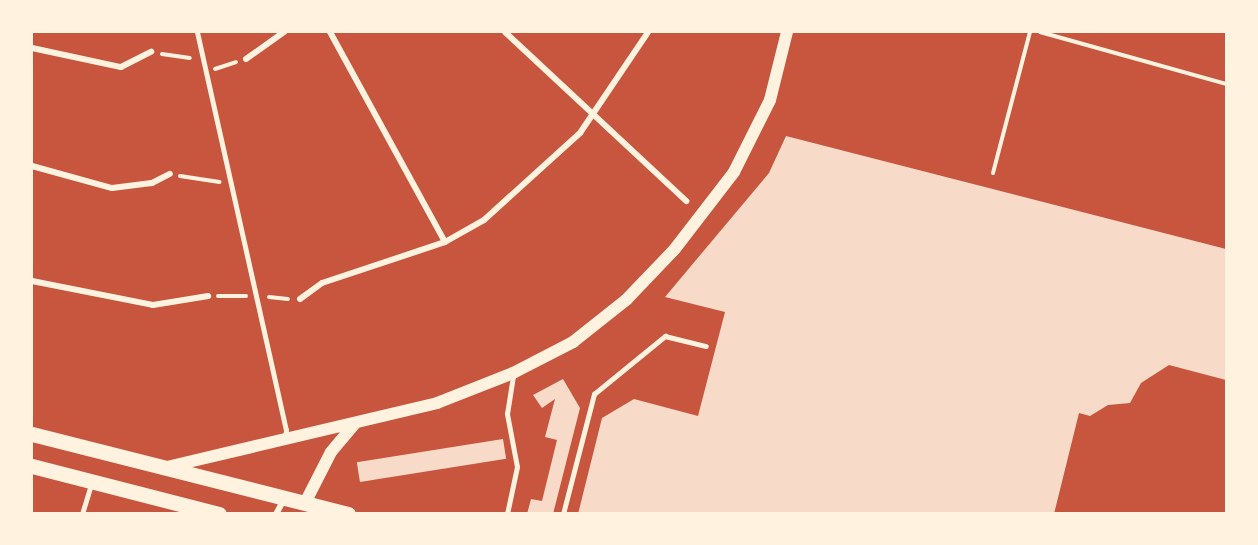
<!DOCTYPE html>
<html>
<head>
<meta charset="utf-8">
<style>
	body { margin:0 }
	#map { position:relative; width:1258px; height:545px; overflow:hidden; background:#c8553d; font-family:Lora,serif }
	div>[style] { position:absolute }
	.building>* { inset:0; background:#f7dbc8; transform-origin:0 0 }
	.path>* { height:4px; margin:-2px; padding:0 2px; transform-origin:2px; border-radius:2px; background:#fff3e0 }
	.service>* { height:4.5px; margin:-2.25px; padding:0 2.25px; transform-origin:2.25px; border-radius:2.25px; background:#fff3e0 }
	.pedestrian>* { height:5px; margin:-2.5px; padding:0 2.5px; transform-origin:2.5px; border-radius:2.5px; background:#fff3e0 }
	.minor>* { height:6px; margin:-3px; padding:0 3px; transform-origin:3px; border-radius:3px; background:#fff3e0 }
	.secondary>* { height:12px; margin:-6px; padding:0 6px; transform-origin:6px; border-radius:6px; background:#fff3e0 }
	.primary>* { height:15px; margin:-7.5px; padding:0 7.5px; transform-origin:7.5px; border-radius:7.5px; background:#fff3e0 }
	span { translate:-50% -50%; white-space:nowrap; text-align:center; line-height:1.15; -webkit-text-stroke:4.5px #fff3e0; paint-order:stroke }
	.frame { position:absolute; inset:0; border:33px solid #fff3e0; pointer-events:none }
</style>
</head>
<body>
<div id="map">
	<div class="building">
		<i style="clip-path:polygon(786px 136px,1226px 249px,1226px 380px,1169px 365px,1141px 383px,1130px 403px,1108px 405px,1090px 416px,1079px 413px,1054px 514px,578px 514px,602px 418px,634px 399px,698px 416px,725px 312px,665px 297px,769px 173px)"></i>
		<i style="clip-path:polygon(563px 379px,580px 408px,553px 514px,527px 514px,531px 499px,542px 501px,557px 440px,545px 437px,555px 399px,542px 408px,533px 395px)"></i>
		<i style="left:503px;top:439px;width:20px;height:148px;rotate:81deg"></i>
	</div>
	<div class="path">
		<i style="left:1040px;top:32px;width:193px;rotate:15.6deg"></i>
		<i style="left:162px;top:54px;width:28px;rotate:8deg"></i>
		<i style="left:215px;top:69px;width:22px;rotate:-18deg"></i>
		<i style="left:993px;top:173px;width:146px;rotate:-75.3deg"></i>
		<i style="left:180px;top:176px;width:40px;rotate:8.5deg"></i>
		<i style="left:218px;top:296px;width:28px"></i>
		<i style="left:269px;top:297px;width:19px;rotate:6deg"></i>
	</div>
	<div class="service">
		<i style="left:82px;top:514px;width:31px;rotate:-73deg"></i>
		<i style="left:507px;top:514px;width:48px;rotate:-78deg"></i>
		<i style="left:517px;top:467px;width:54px;rotate:-100.7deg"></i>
		<i style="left:507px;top:414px;width:38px;rotate:-81deg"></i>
		<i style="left:563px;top:514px;width:124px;rotate:-75.5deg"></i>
		<i style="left:594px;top:394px;width:92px;rotate:-39.2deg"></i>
		<i style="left:665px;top:336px;width:42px;rotate:13.7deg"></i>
	</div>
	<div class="pedestrian">
		<i style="left:197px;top:32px;width:408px;rotate:77.4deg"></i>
		<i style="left:286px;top:430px;width:9px;rotate:96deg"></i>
	</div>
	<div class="minor">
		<i style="left:330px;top:32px;width:239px;rotate:61.3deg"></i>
		<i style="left:505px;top:32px;width:248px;rotate:43deg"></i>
		<i style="left:32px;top:48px;width:91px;rotate:12.1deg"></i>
		<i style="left:121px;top:67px;width:34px;rotate:-27deg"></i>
		<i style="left:246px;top:59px;width:47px;rotate:-35.4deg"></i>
		<i style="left:32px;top:166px;width:83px;rotate:15.4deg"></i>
		<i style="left:112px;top:188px;width:40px;rotate:-7.1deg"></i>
		<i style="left:152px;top:183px;width:20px;rotate:-27deg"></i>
		<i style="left:32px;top:281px;width:123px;rotate:11.2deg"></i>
		<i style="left:153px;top:305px;width:56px;rotate:-9.3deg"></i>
		<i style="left:300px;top:299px;width:27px;rotate:-36deg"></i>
		<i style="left:322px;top:283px;width:130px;rotate:-18.4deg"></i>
		<i style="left:445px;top:242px;width:45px;rotate:-29.4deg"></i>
		<i style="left:484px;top:220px;width:130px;rotate:-42.2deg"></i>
		<i style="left:580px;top:133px;width:122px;rotate:-56deg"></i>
		<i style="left:276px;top:514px;width:18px;rotate:-61deg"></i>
	</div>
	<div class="secondary">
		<i style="left:167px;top:467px;width:277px;rotate:-13.3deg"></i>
		<i style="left:437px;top:403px;width:82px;rotate:-21.5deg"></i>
		<i style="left:513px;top:373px;width:68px;rotate:-27.3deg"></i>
		<i style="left:573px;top:342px;width:68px;rotate:-38.4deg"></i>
		<i style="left:626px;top:300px;width:69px;rotate:-46.2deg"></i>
		<i style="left:674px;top:250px;width:98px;rotate:-52.4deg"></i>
		<i style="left:734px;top:172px;width:80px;rotate:-63.4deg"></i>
		<i style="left:770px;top:100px;width:70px;rotate:-76deg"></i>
		<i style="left:305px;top:503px;width:57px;rotate:-63deg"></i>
		<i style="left:331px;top:452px;width:38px;rotate:-50deg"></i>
	</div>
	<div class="primary">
		<i style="left:32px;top:434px;width:326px;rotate:14.2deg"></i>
		<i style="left:32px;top:466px;width:193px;rotate:14.4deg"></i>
	</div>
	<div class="frame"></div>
</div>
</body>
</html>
